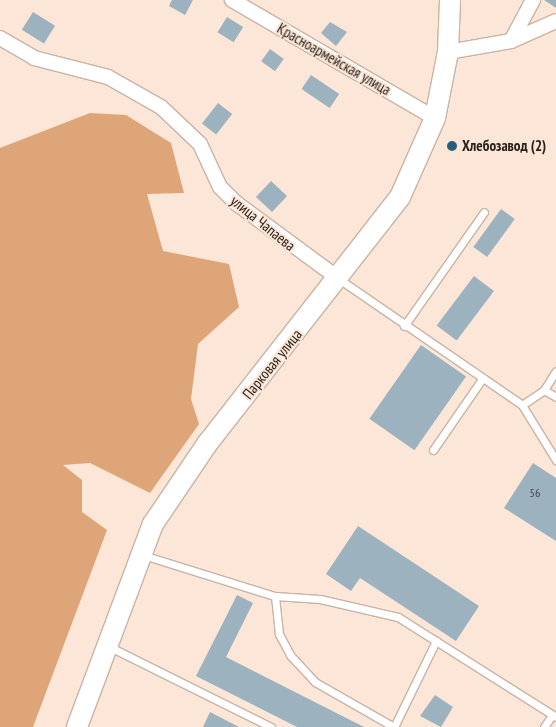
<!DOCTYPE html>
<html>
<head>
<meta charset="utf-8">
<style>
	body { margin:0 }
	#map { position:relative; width:556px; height:727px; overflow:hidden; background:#fbe6d7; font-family:"PT Sans Narrow",sans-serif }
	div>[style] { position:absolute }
	.forest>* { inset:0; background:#dea578 }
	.building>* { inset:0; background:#9cb2bf; transform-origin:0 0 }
	.roads { filter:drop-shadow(1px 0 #c8b4a5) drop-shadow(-1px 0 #c8b4a5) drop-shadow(0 1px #c8b4a5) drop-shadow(0 -1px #c8b4a5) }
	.lane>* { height:7px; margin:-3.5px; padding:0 3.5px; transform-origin:3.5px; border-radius:3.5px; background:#fff }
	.street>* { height:14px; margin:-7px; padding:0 7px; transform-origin:7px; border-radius:7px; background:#fff }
	.secondary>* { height:20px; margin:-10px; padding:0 10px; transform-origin:10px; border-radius:10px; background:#fff }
	.dots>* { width:14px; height:14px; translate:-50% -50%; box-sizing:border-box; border:2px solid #fbe6d7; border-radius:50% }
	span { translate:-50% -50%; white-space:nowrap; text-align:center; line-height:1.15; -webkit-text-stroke:4px #fbe6d7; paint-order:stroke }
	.number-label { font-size:12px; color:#464545 }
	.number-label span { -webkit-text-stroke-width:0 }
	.street-label { font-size:15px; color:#29211c }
	.poi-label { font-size:15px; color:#29211c; font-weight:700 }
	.left { translate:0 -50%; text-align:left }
</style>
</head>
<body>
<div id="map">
	<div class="forest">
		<i style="clip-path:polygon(90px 113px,126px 115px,171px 143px,184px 193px,147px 194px,163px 251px,229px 264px,239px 307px,198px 344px,191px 399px,199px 424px,150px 493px,90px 463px,63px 465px,82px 480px,82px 512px,107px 530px,33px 727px,0 727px,0 148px)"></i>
	</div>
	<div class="building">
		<i style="clip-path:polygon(172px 0,193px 0,185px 15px,169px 6px)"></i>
		<i style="clip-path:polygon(544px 0,556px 0,556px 8px)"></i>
		<i style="left:33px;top:12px;width:26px;height:21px;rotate:32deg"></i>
		<i style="left:227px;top:17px;width:19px;height:18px;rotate:32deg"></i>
		<i style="clip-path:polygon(330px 22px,347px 32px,336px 46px,321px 33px)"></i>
		<i style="left:270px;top:49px;width:17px;height:15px;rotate:36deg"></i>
		<i style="left:311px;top:75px;width:34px;height:17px;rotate:34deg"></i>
		<i style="left:218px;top:103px;width:18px;height:26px;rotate:38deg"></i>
		<i style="left:271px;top:181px;width:22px;height:22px;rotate:43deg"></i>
		<i style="left:501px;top:209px;width:17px;height:47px;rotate:36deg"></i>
		<i style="left:474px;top:276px;width:25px;height:62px;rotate:37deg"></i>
		<i style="left:421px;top:345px;width:55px;height:90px;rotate:35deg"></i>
		<i style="clip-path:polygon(533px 463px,556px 478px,556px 541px,504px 508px)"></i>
		<i style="clip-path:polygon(358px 526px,479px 606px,456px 641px,360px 578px,351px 591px,326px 574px)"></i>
		<i style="clip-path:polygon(237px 595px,253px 603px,226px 657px,364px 727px,297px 727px,196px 676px)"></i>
		<i style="clip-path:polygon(435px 695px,453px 707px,441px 727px,420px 716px)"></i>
		<i style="clip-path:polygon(210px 712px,239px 727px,203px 727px)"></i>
	</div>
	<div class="roads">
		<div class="lane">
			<i style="left:339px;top:279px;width:222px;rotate:34.5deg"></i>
			<i style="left:522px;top:405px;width:27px;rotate:-34deg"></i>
			<i style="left:544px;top:390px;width:14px;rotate:30deg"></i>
			<i style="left:404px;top:326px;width:139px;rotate:-54.9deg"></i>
			<i style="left:544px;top:390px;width:22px;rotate:-58deg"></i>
			<i style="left:522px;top:405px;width:65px;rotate:58.3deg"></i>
			<i style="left:433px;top:450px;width:86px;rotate:-55.4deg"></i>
			<i style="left:143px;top:555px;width:138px;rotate:17.3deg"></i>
			<i style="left:275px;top:596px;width:45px;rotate:3.8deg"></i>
			<i style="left:320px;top:599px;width:80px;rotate:13deg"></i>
			<i style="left:398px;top:617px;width:187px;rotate:32.3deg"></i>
			<i style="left:275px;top:596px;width:38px;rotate:84deg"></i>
			<i style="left:279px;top:634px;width:24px;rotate:62deg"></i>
			<i style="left:290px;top:655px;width:37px;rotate:47deg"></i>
			<i style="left:315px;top:682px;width:91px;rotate:29.7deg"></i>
			<i style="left:110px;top:647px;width:180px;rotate:26.4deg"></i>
			<i style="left:394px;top:727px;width:96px;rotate:-64deg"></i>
			<i style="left:544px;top:727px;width:14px;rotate:-56deg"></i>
		</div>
		<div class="street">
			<i style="left:232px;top:0;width:235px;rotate:30.2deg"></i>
			<i style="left:0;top:38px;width:39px;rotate:30deg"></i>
			<i style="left:34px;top:58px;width:76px;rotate:14.4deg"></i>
			<i style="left:108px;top:77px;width:61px;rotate:29.5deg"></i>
			<i style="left:161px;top:107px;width:54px;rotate:43.5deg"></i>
			<i style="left:200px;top:144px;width:47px;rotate:65.1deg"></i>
			<i style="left:220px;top:187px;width:23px;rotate:45deg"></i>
			<i style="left:236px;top:203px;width:128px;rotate:36.4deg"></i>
			<i style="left:511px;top:41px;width:47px;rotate:-61.8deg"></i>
			<i style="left:448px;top:52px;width:64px;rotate:-9.9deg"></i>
			<i style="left:511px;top:41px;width:49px;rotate:-24deg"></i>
		</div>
		<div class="secondary">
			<i style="left:77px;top:727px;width:217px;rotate:-69.5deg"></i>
			<i style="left:153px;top:524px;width:97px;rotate:-56deg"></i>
			<i style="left:207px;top:444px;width:313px;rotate:-52deg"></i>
			<i style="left:400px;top:197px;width:86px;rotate:-66.1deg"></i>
			<i style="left:435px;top:118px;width:67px;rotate:-78.9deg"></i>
			<i style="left:448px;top:52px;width:52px;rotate:-87.8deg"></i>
		</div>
	</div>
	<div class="dots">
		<i style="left:452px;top:146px;background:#28607a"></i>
	</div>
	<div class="number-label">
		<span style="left:535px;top:493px">56</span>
	</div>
	<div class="street-label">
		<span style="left:334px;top:59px;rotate:30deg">Красноармейская улица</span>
		<span style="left:263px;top:223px;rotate:39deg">улица Чапаева</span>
		<span style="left:272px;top:364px;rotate:-51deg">Парковая улица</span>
	</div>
	<div class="poi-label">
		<span class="left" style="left:462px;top:146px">Хлебозавод (2)</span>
	</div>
</div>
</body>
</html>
